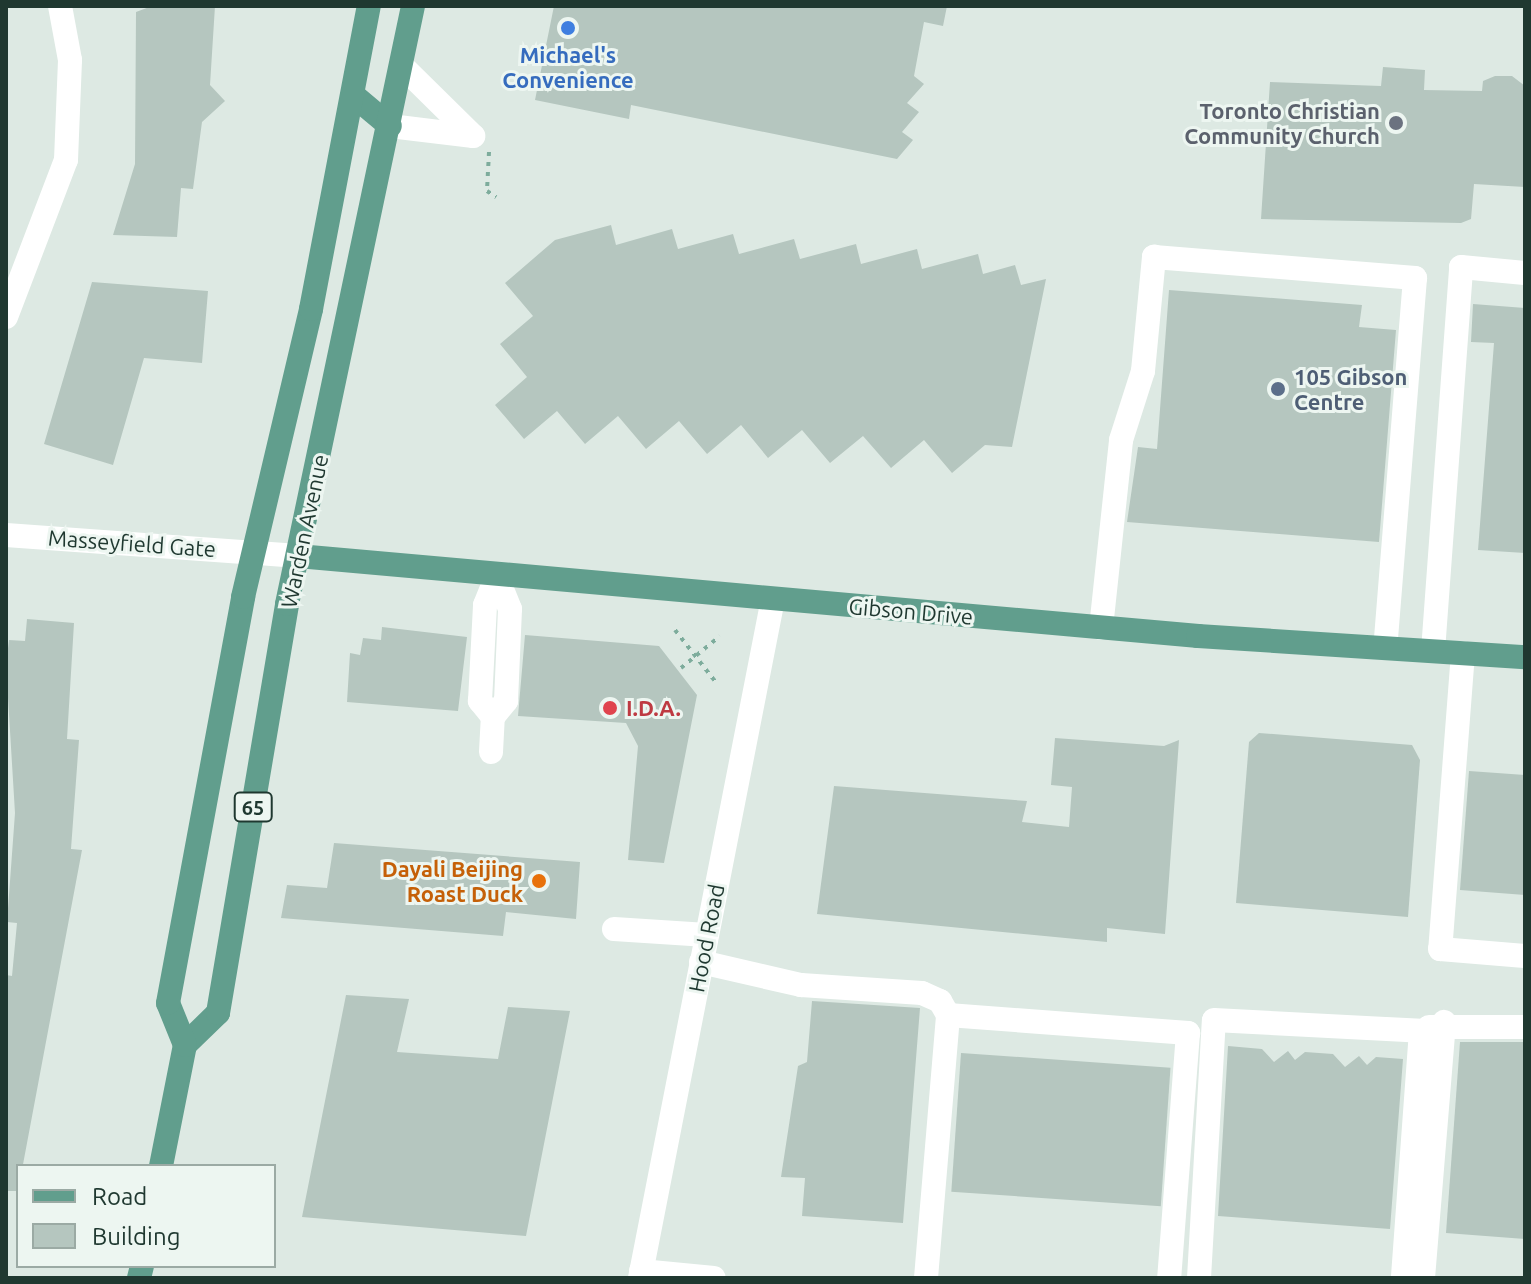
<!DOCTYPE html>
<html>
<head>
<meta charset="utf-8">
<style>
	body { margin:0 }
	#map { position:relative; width:1531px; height:1284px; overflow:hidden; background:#dde9e3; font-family:Ubuntu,sans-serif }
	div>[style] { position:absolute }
	.building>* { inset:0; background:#b5c6bf; transform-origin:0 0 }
	.path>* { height:4px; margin-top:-2px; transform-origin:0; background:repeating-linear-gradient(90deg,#7dac9c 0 4px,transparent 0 10px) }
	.minor>* { height:24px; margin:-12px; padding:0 12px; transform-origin:12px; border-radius:12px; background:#fff }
	.major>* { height:24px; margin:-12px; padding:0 12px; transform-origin:12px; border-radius:12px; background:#619e8d }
	.dots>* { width:22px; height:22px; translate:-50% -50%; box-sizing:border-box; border:4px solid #edf6f1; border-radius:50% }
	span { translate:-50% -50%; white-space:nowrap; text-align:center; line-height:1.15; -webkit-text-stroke:6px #edf6f1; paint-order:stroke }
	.shield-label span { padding:2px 6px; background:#edf6f1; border:2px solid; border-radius:6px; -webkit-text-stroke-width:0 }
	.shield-label { font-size:20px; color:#1f3830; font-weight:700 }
	.shop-label { font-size:22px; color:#366cbe; font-weight:700 }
	.worship-label { font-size:22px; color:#5b616d; font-weight:700 }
	.right { translate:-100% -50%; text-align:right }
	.service-label { font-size:22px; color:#4e5e75; font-weight:700 }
	.left { translate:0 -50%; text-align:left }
	.street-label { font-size:22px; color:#1f3830 }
	.health-label { font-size:22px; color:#be3a42; font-weight:700 }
	.food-label { font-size:22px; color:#c56008; font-weight:700 }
	.frame { position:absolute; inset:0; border:8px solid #1f3830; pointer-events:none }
	.legend { position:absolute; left:16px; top:1164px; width:260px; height:104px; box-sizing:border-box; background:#edf6f1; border:2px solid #9baaa4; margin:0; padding:10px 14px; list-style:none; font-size:24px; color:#1f3830 }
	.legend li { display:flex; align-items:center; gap:16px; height:40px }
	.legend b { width:40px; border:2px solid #9baaa4 }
</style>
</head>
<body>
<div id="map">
	<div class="building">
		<i style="clip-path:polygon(152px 6px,215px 6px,210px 85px,225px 101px,202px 122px,193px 189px,181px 188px,177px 237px,113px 235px,135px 164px,136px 12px)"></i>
		<i style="clip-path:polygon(554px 6px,947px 6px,943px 26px,924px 22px,914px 76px,924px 84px,907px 103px,919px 112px,902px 132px,913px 140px,897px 159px,631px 105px,629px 119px,535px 100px)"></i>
		<i style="clip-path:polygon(1383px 67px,1425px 70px,1424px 90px,1482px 91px,1483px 81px,1495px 76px,1512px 76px,1525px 86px,1525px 187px,1474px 184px,1471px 219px,1461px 223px,1261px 219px,1270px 82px,1381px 86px)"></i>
		<i style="clip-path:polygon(611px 225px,616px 245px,672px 229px,678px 249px,733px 234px,739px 254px,794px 239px,800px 259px,856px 244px,861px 264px,917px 249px,922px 269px,978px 254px,983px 274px,1015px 265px,1021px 285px,1046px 279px,1012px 447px,985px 445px,952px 473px,924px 440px,891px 468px,863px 436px,830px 463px,802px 430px,768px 458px,741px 425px,707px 454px,679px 421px,646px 449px,618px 416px,585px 444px,557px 411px,524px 439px,495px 405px,527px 377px,500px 344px,533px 316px,505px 283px,555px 240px)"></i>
		<i style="clip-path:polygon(92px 282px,208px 291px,202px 363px,144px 358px,113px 465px,44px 444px)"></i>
		<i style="clip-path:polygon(1169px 290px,1362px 305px,1359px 327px,1396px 330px,1379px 542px,1127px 522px,1138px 447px,1157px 449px)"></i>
		<i style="clip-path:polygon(1473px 304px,1525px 308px,1525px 553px,1478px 550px,1494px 343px,1471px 342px)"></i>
		<i style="clip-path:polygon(27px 619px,74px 623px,67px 739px,79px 740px,71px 849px,82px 850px,18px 1191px,6px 1191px,6px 975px,12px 976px,17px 923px,7px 922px,15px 813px,6px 665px,9px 640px,25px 641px)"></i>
		<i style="clip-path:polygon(382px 627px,467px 637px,458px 711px,347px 702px,350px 653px,360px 655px,363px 638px,381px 640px)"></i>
		<i style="clip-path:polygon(525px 635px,659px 646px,697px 695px,664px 863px,628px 860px,638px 746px,626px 723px,518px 716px)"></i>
		<i style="clip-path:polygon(1259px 733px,1412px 745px,1420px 760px,1408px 917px,1236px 903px,1249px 742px)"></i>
		<i style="clip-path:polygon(1055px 738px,1164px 746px,1179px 740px,1165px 934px,1107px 928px,1107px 942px,817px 914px,834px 786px,1027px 801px,1022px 822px,1069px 827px,1072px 787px,1051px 785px)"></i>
		<i style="clip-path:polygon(1469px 771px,1525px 775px,1525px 895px,1460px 890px)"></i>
		<i style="clip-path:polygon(334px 843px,580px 862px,576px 919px,506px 912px,503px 936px,281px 918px,287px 885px,327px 888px)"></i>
		<i style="clip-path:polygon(346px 995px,409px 999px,397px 1052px,498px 1059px,508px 1007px,570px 1011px,526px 1236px,302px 1217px)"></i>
		<i style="clip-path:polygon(812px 1001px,920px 1008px,903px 1223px,802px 1216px,805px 1178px,781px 1177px,798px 1066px,807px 1062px)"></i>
		<i style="clip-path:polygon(1460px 1042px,1525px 1042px,1525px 1239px,1446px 1233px)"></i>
		<i style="clip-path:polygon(1228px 1046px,1262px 1049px,1274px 1062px,1288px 1051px,1295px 1060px,1305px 1052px,1333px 1054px,1345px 1067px,1359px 1056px,1367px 1065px,1376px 1057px,1403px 1059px,1390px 1229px,1218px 1216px)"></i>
		<i style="left:961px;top:1053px;width:210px;height:139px;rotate:4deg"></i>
	</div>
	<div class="path">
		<i style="left:489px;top:152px;width:39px;rotate:93deg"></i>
		<i style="left:487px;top:191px;width:11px;rotate:34deg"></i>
		<i style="left:675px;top:630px;width:65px;rotate:51.9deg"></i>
		<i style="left:681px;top:668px;width:50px;rotate:-39.4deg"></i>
	</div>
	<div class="minor">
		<i style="left:401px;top:65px;width:101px;rotate:44.6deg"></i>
		<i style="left:390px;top:126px;width:84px;rotate:6.9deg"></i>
		<i style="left:6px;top:317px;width:168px;rotate:-69.1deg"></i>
		<i style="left:66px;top:160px;width:100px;rotate:-87.7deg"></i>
		<i style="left:70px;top:60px;width:55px;rotate:-100.5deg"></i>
		<i style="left:6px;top:535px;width:293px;rotate:4.1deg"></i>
		<i style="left:1101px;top:628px;width:189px;rotate:-83.9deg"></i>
		<i style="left:1121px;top:440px;width:72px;rotate:-72.3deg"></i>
		<i style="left:1143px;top:371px;width:115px;rotate:-84.5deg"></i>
		<i style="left:1154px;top:257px;width:262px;rotate:4.6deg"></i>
		<i style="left:1415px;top:278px;width:371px;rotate:94.6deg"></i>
		<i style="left:1433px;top:651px;width:385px;rotate:-85.8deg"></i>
		<i style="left:1461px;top:267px;width:64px;rotate:5.4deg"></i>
		<i style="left:1463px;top:653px;width:297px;rotate:94.4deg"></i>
		<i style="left:1440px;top:949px;width:85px;rotate:4.7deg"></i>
		<i style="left:493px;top:717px;width:21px;rotate:-129deg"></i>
		<i style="left:480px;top:701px;width:96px;rotate:-87deg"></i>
		<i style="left:485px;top:605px;width:31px;rotate:-68deg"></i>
		<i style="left:491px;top:752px;width:35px;rotate:-87deg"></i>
		<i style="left:493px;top:717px;width:21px;rotate:-51deg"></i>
		<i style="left:506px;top:701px;width:92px;rotate:-87.5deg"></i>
		<i style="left:510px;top:609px;width:35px;rotate:-112deg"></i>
		<i style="left:614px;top:929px;width:93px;rotate:3.7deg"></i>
		<i style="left:701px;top:962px;width:103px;rotate:13deg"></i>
		<i style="left:801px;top:985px;width:121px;rotate:3.8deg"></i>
		<i style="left:922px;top:993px;width:20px;rotate:24deg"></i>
		<i style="left:940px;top:1001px;width:16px;rotate:60deg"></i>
		<i style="left:1429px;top:1027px;width:96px"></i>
		<i style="left:641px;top:1271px;width:73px;rotate:5.5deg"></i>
		<i style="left:640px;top:1278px;width:692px;rotate:-78.92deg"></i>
		<i style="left:926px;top:1278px;width:264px;rotate:-85.2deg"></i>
		<i style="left:948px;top:1015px;width:241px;rotate:4.3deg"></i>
		<i style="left:1188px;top:1033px;width:246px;rotate:94.4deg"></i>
		<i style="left:1199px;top:1278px;width:258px;rotate:-86.7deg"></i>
		<i style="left:1214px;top:1020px;width:207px;rotate:3deg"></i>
		<i style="left:1421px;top:1031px;width:248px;rotate:94.2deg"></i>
		<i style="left:1423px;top:1278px;width:257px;rotate:-85.3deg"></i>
	</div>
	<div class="major">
		<i style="left:353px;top:95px;width:48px;rotate:40deg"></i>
		<i style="left:298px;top:556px;width:904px;rotate:5.08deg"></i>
		<i style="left:1198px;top:636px;width:328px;rotate:3.7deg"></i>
		<i style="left:185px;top:1045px;width:46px;rotate:-44.1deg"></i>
		<i style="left:218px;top:1013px;width:415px;rotate:-80.4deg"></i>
		<i style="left:287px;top:604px;width:611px;rotate:-78.1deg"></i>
		<i style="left:161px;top:1166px;width:123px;rotate:-78.8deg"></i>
		<i style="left:185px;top:1045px;width:45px;rotate:-112deg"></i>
		<i style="left:168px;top:1003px;width:413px;rotate:-79.5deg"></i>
		<i style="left:243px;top:597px;width:296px;rotate:-76.7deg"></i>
		<i style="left:311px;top:309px;width:309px;rotate:-79.2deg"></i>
		<i style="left:139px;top:1278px;width:12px;rotate:-76deg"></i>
	</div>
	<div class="dots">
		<i style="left:568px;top:28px;background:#3f7fe0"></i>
		<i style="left:1396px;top:123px;background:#6b7280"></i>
		<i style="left:1278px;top:389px;background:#5c6f8a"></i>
		<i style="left:610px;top:708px;background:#e0444e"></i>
		<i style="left:539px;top:881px;background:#e8710a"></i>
	</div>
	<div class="shield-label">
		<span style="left:253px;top:807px">65</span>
	</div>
	<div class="shop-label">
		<span style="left:568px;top:67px">Michael's<br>Convenience</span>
	</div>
	<div class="worship-label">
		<span class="right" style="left:1380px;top:123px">Toronto Christian<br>Community Church</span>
	</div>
	<div class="service-label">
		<span class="left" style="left:1294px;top:389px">105 Gibson<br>Centre</span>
	</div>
	<div class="street-label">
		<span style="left:304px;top:531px;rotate:-78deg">Warden Avenue</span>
		<span style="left:132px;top:543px;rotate:4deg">Masseyfield Gate</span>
		<span style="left:911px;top:611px;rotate:5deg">Gibson Drive</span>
		<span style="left:706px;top:938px;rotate:-79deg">Hood Road</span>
	</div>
	<div class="health-label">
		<span class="left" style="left:626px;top:708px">I.D.A.</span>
	</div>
	<div class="food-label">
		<span class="right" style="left:523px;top:881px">Dayali Beijing<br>Roast Duck</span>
	</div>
	<div class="frame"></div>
	<ul class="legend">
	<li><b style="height:10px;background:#619e8d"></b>Road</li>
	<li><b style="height:22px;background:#b5c6bf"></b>Building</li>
	</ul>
</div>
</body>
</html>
